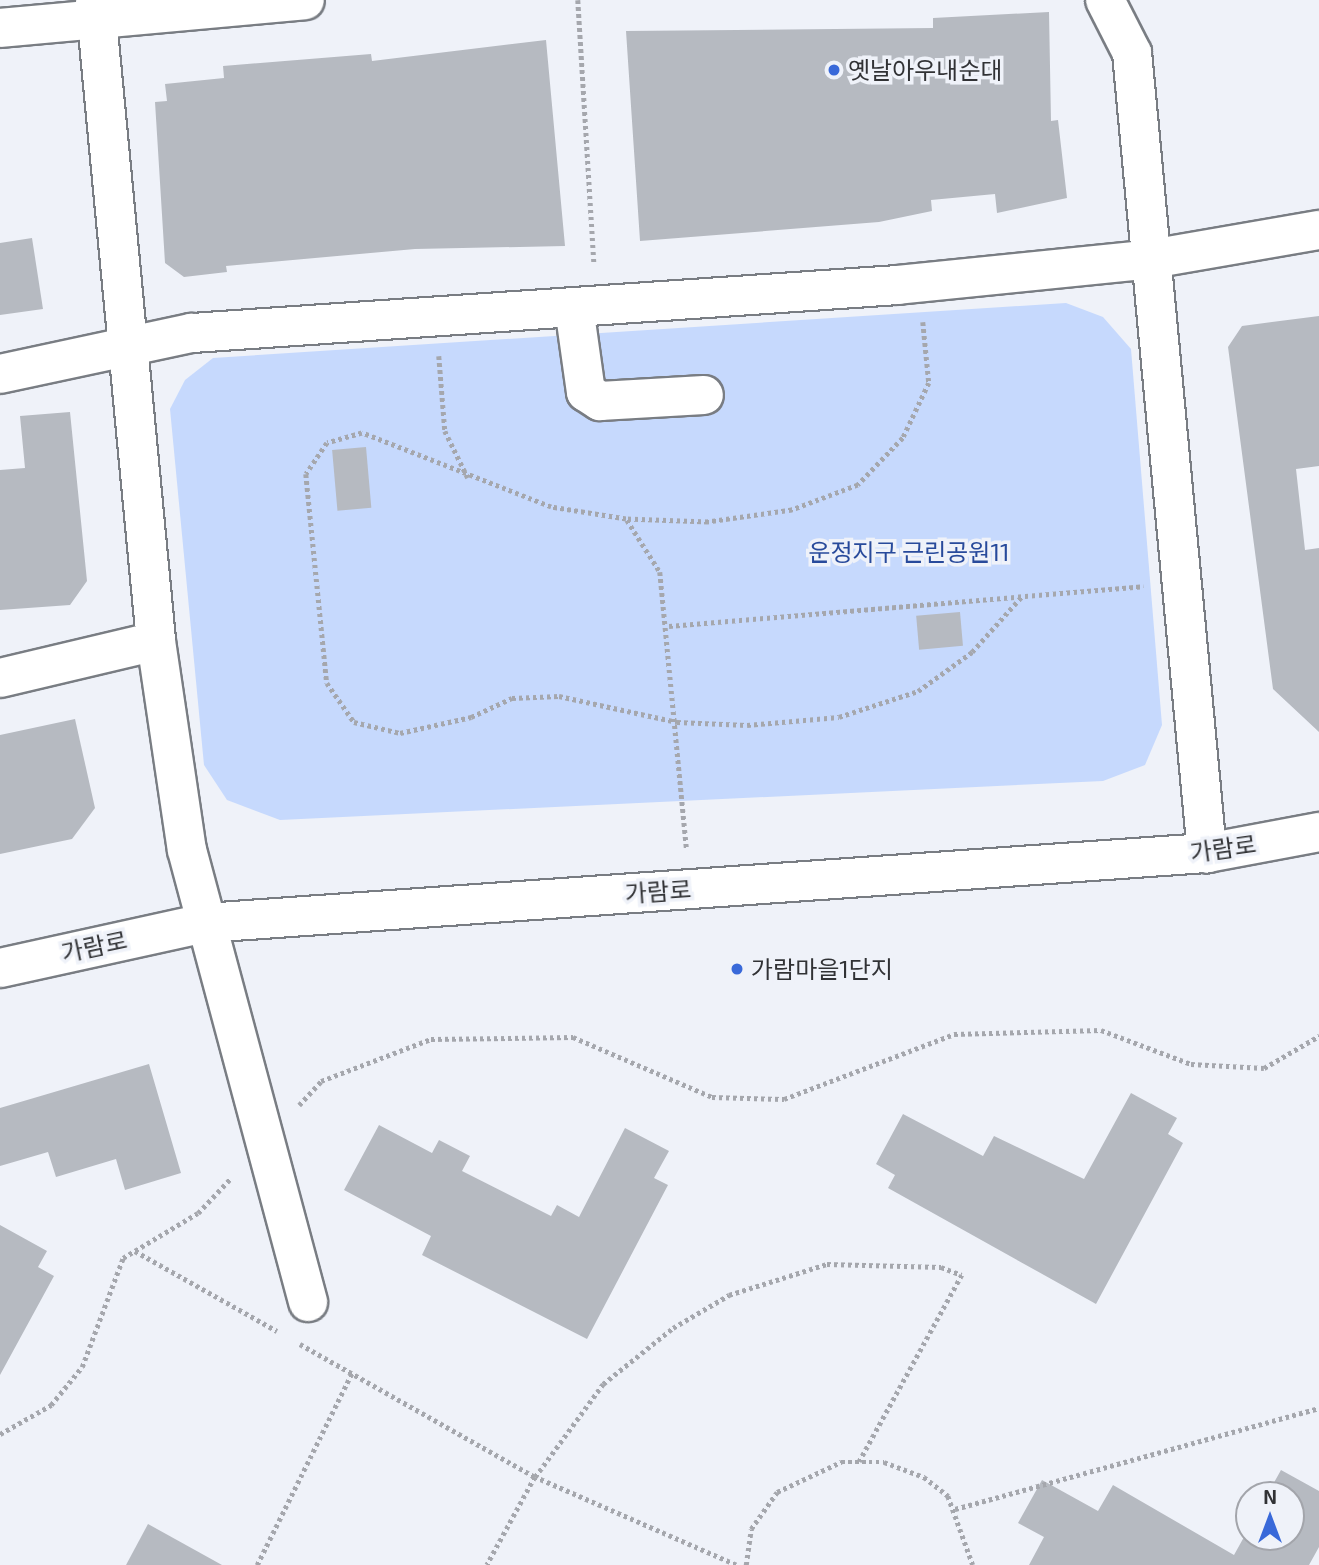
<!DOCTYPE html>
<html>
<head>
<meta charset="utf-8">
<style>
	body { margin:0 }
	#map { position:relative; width:1319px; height:1565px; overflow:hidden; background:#eff2f9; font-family:"Exo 2","Noto Sans KR",sans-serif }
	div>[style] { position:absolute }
	.green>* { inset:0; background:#c6d9fd }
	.building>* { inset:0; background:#b6bac1; transform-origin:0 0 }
	.path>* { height:4.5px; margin-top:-2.25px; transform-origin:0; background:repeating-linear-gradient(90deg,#a5a7ad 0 3.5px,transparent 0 7px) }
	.roads { filter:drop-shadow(2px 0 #797d83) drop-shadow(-2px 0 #797d83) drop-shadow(0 2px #797d83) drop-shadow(0 -2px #797d83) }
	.minor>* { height:38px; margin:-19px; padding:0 19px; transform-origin:19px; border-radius:19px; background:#fff }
	.dots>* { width:19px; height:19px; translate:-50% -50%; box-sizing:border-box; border:4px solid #eff2f9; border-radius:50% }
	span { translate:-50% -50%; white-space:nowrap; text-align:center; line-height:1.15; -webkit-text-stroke:7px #eff2f9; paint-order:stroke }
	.poi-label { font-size:24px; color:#313235 }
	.left { translate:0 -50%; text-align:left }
	.park-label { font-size:24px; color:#284a9b }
	.street-label { font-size:24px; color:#313235 }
	.north { position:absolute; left:1235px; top:1481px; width:70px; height:70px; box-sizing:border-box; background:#eff2f9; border:2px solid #a3a5ab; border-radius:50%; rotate:0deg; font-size:19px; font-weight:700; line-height:28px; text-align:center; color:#313235 }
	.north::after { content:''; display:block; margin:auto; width:24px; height:32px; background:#3969d9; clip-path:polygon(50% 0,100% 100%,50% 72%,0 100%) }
</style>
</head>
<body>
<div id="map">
	<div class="green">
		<i style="clip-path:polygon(1066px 303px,1103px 317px,1131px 349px,1162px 725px,1145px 765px,1103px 781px,280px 820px,227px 800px,204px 765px,170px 409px,185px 380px,213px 358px)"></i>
	</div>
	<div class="building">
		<i style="clip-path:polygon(1049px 12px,1051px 121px,1058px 120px,1067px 198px,997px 213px,995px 194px,931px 200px,932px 211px,879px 222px,640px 241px,626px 31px,933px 28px,933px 18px)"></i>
		<i style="clip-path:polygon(546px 40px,565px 246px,415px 249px,226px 266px,227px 272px,184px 277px,165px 263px,155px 102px,167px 101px,165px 84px,224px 78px,223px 66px,371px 54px,372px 61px)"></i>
		<i style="clip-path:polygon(32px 238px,43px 309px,0 315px,0 243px)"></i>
		<i style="clip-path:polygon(1319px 316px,1319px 466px,1296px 469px,1305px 550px,1319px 548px,1319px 732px,1273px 689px,1228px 347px,1242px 326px)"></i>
		<i style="clip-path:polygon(70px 412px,87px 581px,70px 605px,0 610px,0 470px,25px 468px,20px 416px)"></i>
		<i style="left:366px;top:447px;width:61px;height:34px;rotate:85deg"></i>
		<i style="left:960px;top:612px;width:34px;height:44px;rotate:85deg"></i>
		<i style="clip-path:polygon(75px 719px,95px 808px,72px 839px,0 854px,0 735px)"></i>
		<i style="clip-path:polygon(149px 1064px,181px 1173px,125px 1190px,116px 1159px,56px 1177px,48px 1152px,0 1166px,0 1108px)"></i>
		<i style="clip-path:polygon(1131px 1093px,1177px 1118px,1168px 1134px,1183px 1143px,1096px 1304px,888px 1188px,895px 1175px,876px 1164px,903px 1114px,983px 1156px,994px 1136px,1084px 1179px)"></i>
		<i style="clip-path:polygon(379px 1125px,432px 1153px,439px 1140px,470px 1156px,462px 1171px,551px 1216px,557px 1205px,579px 1217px,625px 1128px,669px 1151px,654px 1178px,668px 1185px,587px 1339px,422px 1255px,431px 1236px,344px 1190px)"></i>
		<i style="clip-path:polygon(0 1225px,47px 1251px,38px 1267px,54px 1276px,0 1375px)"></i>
		<i style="clip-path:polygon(1281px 1470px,1319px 1491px,1319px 1547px,1309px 1565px,1029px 1565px,1044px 1537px,1018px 1523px,1042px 1480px,1098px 1511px,1113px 1485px,1234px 1555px,1249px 1528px,1249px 1537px,1291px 1537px,1291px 1495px,1267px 1495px)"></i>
		<i style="clip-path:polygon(148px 1524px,222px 1565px,126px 1565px)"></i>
	</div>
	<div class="path">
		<i style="left:578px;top:0;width:265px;rotate:86.5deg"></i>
		<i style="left:923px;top:322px;width:61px;rotate:84.4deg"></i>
		<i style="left:929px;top:383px;width:61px;rotate:115.3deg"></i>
		<i style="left:903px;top:438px;width:65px;rotate:133.8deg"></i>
		<i style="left:858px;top:485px;width:71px;rotate:159.3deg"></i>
		<i style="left:792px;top:510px;width:85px;rotate:171.9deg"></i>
		<i style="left:708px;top:522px;width:82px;rotate:-177.9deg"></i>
		<i style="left:626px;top:519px;width:76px;rotate:-170.9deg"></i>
		<i style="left:551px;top:507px;width:203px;rotate:-158.6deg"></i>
		<i style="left:362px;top:433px;width:36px;rotate:164deg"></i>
		<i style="left:327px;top:443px;width:37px;rotate:124deg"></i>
		<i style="left:306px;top:474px;width:210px;rotate:84.3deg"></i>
		<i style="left:327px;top:683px;width:47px;rotate:55.3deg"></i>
		<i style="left:354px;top:722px;width:47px;rotate:13.4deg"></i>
		<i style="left:400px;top:733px;width:73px;rotate:-12.7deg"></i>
		<i style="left:471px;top:717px;width:45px;rotate:-24.9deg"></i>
		<i style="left:512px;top:698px;width:47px;rotate:-2.4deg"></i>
		<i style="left:559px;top:696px;width:121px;rotate:12.4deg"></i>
		<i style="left:677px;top:722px;width:70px;rotate:2.5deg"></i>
		<i style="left:747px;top:725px;width:92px;rotate:-5deg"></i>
		<i style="left:839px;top:717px;width:83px;rotate:-18.2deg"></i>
		<i style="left:918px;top:691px;width:67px;rotate:-35.8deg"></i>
		<i style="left:972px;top:652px;width:75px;rotate:-48.2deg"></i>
		<i style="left:439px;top:356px;width:75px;rotate:85.4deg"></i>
		<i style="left:445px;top:431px;width:52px;rotate:63.9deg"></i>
		<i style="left:627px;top:520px;width:62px;rotate:57.6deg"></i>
		<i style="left:660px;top:572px;width:279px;rotate:84.5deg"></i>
		<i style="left:669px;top:626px;width:476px;rotate:-4.8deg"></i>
		<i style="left:299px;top:1105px;width:33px;rotate:-47deg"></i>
		<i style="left:321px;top:1081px;width:118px;rotate:-20.9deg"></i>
		<i style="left:431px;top:1039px;width:142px;rotate:-0.8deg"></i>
		<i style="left:573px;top:1037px;width:151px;rotate:23.3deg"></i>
		<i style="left:712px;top:1097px;width:72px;rotate:1.6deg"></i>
		<i style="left:784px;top:1099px;width:182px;rotate:-20.9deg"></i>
		<i style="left:954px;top:1034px;width:147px;rotate:-1.6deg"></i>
		<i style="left:1101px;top:1030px;width:96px;rotate:20.7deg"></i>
		<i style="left:1191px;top:1064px;width:73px;rotate:3.1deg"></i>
		<i style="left:1264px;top:1068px;width:64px;rotate:-30.2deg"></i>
		<i style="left:135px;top:1251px;width:163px;rotate:29.4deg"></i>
		<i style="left:300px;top:1344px;width:270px;rotate:29.5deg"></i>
		<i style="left:535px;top:1477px;width:100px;rotate:118.6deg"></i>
		<i style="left:0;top:1434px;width:59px;rotate:-29.6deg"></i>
		<i style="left:51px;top:1405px;width:49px;rotate:-50.8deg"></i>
		<i style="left:82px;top:1367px;width:116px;rotate:-69.4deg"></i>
		<i style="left:123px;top:1258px;width:87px;rotate:-31deg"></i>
		<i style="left:198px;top:1213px;width:48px;rotate:-46.7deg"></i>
		<i style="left:955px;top:1509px;width:378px;rotate:-15.5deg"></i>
		<i style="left:257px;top:1565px;width:214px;rotate:-63.7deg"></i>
		<i style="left:736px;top:1565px;width:219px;rotate:-156.4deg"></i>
		<i style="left:535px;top:1477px;width:115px;rotate:-53.8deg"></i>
		<i style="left:603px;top:1384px;width:90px;rotate:-38.7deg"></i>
		<i style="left:673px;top:1328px;width:65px;rotate:-30.5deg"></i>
		<i style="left:729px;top:1295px;width:103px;rotate:-17.6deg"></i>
		<i style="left:827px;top:1264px;width:114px;rotate:1.5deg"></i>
		<i style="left:941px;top:1267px;width:22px;rotate:21deg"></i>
		<i style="left:962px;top:1275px;width:213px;rotate:118.8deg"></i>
		<i style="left:746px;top:1565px;width:36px;rotate:-82deg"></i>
		<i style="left:751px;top:1529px;width:45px;rotate:-54.9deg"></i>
		<i style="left:777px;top:1492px;width:71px;rotate:-25.1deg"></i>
		<i style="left:841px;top:1462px;width:43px"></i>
		<i style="left:884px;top:1462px;width:43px;rotate:20.6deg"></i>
		<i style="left:924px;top:1477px;width:31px;rotate:38deg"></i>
		<i style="left:948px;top:1496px;width:73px;rotate:70.1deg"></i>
	</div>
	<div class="roads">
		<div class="minor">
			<i style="left:95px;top:0;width:644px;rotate:84.56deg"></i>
			<i style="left:156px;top:641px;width:211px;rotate:81.6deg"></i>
			<i style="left:187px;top:850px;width:468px;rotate:75deg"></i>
			<i style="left:1105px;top:0;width:59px;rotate:63deg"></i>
			<i style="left:1132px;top:53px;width:804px;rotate:84.64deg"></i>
			<i style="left:0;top:28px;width:306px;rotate:-5.2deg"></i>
			<i style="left:574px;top:307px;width:86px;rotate:82deg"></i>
			<i style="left:586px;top:392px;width:17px;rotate:33deg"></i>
			<i style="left:600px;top:401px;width:104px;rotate:-3.3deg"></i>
			<i style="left:0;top:374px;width:196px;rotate:-12.1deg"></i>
			<i style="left:192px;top:333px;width:707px;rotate:-3.89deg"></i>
			<i style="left:897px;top:285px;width:255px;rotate:-5.8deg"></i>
			<i style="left:1151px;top:259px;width:170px;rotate:-9.8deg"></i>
			<i style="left:0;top:678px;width:160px;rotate:-13.3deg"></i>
			<i style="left:0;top:968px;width:210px;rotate:-12.4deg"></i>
			<i style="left:205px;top:923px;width:1004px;rotate:-4deg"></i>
			<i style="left:1207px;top:853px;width:114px;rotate:-10.6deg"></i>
		</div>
	</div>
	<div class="dots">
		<i style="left:834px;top:70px;background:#3969d9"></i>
		<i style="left:737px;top:969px;background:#3969d9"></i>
	</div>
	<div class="poi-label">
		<span class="left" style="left:848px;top:70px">옛날아우내순대</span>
		<span class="left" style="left:751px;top:969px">가람마을1단지</span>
	</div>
	<div class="park-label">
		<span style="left:909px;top:552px">운정지구 근린공원11</span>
	</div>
	<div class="street-label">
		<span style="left:1223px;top:848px;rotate:-8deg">가람로</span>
		<span style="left:658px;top:891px;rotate:-4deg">가람로</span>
		<span style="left:94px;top:946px;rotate:-12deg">가람로</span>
	</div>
	<div class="north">N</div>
</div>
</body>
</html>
